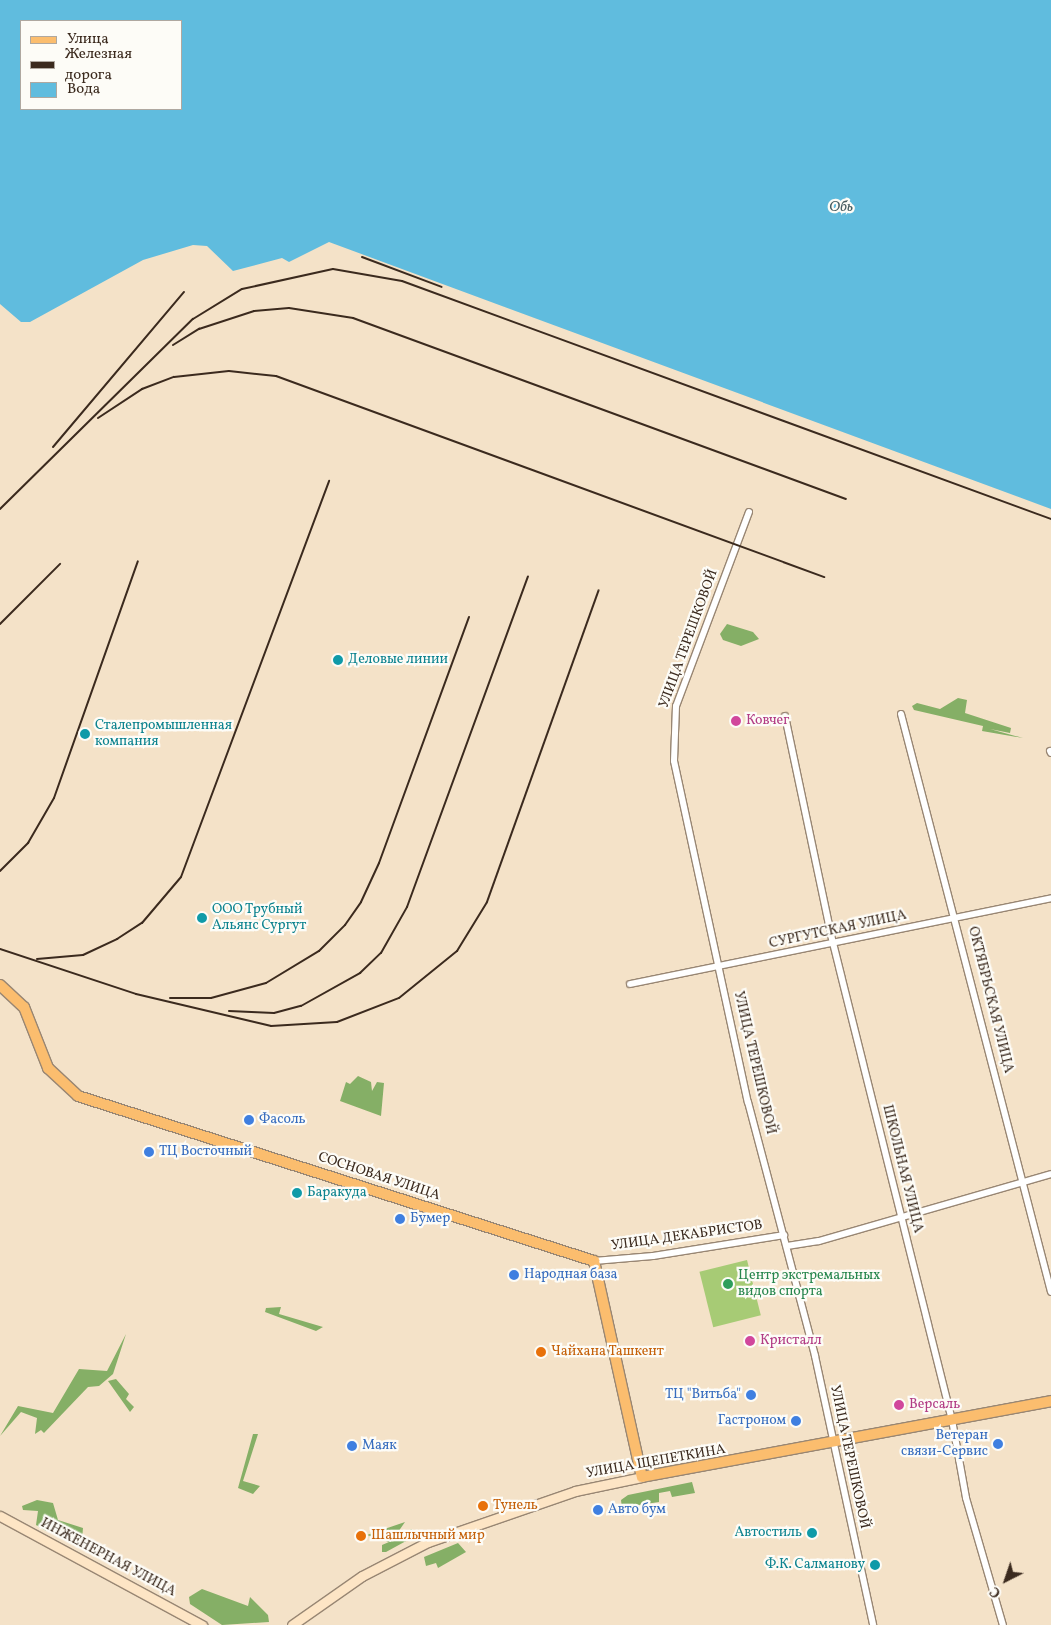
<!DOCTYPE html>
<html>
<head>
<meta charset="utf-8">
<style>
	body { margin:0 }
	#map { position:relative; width:1051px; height:1625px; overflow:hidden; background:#f4e2c8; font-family:Vollkorn,serif }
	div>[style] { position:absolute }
	.green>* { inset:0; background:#a7cb75; transform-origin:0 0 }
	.forest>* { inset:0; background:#85af66 }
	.water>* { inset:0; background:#60bcde }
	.roads { filter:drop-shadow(1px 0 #988673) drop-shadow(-1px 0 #988673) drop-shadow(0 1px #988673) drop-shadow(0 -1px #988673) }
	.street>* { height:6px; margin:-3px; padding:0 3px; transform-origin:3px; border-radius:3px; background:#fff }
	.secondary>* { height:9px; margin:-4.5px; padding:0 4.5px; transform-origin:4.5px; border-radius:4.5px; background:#fde5c5 }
	.primary>* { height:10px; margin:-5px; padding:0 5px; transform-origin:5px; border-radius:5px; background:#fbbd6e }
	.rail>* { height:2px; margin:-1px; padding:0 1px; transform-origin:1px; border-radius:1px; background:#3b2a1e }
	.dots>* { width:14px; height:14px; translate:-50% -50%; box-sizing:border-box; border:2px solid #fdfcf7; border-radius:50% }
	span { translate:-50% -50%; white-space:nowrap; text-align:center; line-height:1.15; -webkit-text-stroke:4.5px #fdfcf7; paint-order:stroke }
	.street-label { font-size:14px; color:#3b2a1e }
	.culture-label { font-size:14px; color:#0d838f }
	.left { translate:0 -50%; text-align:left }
	.right { translate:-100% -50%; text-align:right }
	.hotel-label { font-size:14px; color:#b23c85 }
	.shop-label { font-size:14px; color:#366cbe }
	.leisure-label { font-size:14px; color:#27864d }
	.food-label { font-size:14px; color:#c56008 }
	.water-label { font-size:15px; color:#485d61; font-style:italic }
	.legend { position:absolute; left:20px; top:20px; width:162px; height:90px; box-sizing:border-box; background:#fdfcf7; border:1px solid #afa8a0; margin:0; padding:6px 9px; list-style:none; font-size:15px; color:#3b2a1e }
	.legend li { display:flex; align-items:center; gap:10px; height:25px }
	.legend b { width:25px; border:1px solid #afa8a0 }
	.north { position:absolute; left:981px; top:1555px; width:50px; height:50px; -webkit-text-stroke:4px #fdfcf7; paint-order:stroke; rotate:221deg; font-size:14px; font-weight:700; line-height:20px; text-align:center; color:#3b2a1e }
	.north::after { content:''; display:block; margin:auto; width:18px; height:22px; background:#3b2a1e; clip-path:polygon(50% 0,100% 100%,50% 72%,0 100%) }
</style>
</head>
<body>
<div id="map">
	<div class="green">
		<i style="left:747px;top:1260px;width:57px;height:49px;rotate:76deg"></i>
	</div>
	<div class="forest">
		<i style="clip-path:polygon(727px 624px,753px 632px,759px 639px,741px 646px,723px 640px,720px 634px)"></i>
		<i style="clip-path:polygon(958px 698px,967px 700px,965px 713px,1011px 728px,1010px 733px,990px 729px,1023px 738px,982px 731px,983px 726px,914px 710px,912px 706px,917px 703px,940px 709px)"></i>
		<i style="clip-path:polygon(358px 1076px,371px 1082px,372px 1091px,377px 1082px,384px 1083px,381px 1116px,340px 1101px,346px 1082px,350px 1084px)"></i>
		<i style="clip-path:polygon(281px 1307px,279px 1314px,323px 1327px,316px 1331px,265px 1312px,266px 1308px)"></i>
		<i style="clip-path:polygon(126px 1334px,113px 1374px,99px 1386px,88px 1387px,44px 1433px,41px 1430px,35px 1434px,37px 1418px,21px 1412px,0 1436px,18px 1406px,53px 1413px,79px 1369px,107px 1371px)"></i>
		<i style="clip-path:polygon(116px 1379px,129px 1394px,126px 1399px,134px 1407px,130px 1412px,108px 1381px)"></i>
		<i style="clip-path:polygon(253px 1434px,258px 1434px,243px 1481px,260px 1486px,253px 1494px,238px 1488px)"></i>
		<i style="clip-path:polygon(692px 1482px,695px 1493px,672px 1497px,670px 1491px,659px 1493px,659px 1502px,639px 1505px,635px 1510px,622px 1509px,621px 1500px,628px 1495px)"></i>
		<i style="clip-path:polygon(37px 1500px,53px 1503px,58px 1520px,83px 1528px,82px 1540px,65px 1528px,58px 1532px,57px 1524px,47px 1519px,46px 1531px,36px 1525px,38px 1511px,23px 1510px,22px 1506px)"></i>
		<i style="clip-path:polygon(405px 1522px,396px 1535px,407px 1535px,411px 1529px,417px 1535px,386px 1552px,382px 1552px,382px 1545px,389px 1542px,367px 1535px)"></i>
		<i style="clip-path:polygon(458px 1543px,466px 1552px,438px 1568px,436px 1563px,426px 1566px,424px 1557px)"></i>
		<i style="clip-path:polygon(202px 1589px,248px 1606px,250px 1597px,268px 1615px,269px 1622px,222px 1625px,190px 1604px,189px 1597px)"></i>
	</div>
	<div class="water">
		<i style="clip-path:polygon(evenodd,0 0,1051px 0,1051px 509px,329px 242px,289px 262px,282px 258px,233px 271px,207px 246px,193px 245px,143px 260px,30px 322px,21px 322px,0 304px,0 0,181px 21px,181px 109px,21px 109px,21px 21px,181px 21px)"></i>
	</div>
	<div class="roads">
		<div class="street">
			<i style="left:749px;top:512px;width:207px;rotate:110.6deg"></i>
			<i style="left:676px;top:706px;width:55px;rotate:92.1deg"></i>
			<i style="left:674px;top:761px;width:349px;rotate:77.8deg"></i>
			<i style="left:748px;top:1102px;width:263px;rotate:75.2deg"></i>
			<i style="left:815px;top:1356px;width:275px;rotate:77.8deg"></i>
			<i style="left:901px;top:714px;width:597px;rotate:75.45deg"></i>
			<i style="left:785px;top:716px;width:232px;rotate:78.1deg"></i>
			<i style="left:833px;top:943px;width:492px;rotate:76deg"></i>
			<i style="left:952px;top:1420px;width:79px;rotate:79.8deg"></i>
			<i style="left:966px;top:1498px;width:132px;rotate:73.8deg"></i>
			<i style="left:1050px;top:751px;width:2px;rotate:63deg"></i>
			<i style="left:630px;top:984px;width:430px;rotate:-11.5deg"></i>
			<i style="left:787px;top:1246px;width:32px;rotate:-9deg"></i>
			<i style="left:819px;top:1241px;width:241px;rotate:-16.1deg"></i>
			<i style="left:594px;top:1261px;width:59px;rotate:-4.8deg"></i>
			<i style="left:653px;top:1256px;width:133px;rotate:-9.1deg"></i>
		</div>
		<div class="secondary">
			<i style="left:0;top:1516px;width:230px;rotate:28.4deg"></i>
			<i style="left:292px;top:1625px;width:85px;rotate:-35deg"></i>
			<i style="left:362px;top:1576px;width:74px;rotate:-27.3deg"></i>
			<i style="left:428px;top:1542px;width:156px;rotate:-19.1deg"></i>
			<i style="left:575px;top:1491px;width:68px;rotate:-11.8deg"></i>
		</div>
		<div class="primary">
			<i style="left:0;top:985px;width:33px;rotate:43deg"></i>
			<i style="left:24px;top:1007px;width:66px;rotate:68.5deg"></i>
			<i style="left:48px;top:1068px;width:41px;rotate:43deg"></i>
			<i style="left:78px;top:1096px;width:542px;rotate:17.73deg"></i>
			<i style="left:594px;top:1261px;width:221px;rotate:77.5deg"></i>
			<i style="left:642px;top:1477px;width:416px;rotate:-10.5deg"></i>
		</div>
	</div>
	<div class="rail">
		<i style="left:362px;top:257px;width:85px;rotate:20.6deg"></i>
		<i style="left:173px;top:345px;width:31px;rotate:-32deg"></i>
		<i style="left:199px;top:329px;width:58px;rotate:-18.1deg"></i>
		<i style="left:254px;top:311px;width:35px;rotate:-5deg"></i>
		<i style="left:289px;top:308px;width:65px;rotate:8.9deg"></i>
		<i style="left:353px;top:318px;width:525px;rotate:20.16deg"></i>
		<i style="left:98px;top:418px;width:53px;rotate:-33.4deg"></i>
		<i style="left:142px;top:389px;width:34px;rotate:-21deg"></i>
		<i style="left:174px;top:377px;width:55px;rotate:-6.2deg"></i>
		<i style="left:229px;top:371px;width:47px;rotate:6.1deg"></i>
		<i style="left:276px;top:376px;width:584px;rotate:20.14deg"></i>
		<i style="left:53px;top:447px;width:203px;rotate:-49.8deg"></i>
		<i style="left:0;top:509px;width:271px;rotate:-44.6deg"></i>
		<i style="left:193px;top:319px;width:57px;rotate:-31.5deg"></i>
		<i style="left:242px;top:289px;width:93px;rotate:-12.4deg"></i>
		<i style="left:333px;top:269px;width:70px;rotate:9.9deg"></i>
		<i style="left:402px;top:281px;width:691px;rotate:20.14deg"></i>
		<i style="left:0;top:624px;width:85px;rotate:-45deg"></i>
		<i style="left:0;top:871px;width:40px;rotate:-45deg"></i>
		<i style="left:28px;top:843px;width:52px;rotate:-60deg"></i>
		<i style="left:54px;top:798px;width:251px;rotate:-70.5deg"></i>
		<i style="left:0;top:949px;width:143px;rotate:18.3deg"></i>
		<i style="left:136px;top:994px;width:139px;rotate:13.3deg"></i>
		<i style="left:271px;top:1026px;width:66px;rotate:-3.5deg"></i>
		<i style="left:337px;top:1022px;width:66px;rotate:-21.2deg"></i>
		<i style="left:399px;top:998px;width:75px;rotate:-39deg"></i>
		<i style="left:457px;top:951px;width:57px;rotate:-58.5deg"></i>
		<i style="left:487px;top:902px;width:331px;rotate:-70.3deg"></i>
		<i style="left:37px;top:959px;width:46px;rotate:-5deg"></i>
		<i style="left:83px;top:955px;width:38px;rotate:-25deg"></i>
		<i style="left:117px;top:939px;width:30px;rotate:-33deg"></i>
		<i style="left:142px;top:923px;width:60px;rotate:-49.7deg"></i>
		<i style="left:181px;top:877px;width:423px;rotate:-69.5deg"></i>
		<i style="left:170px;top:998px;width:41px"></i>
		<i style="left:211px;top:998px;width:57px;rotate:-15.3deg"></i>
		<i style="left:266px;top:983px;width:62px;rotate:-31.1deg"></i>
		<i style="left:319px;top:951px;width:37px;rotate:-45deg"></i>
		<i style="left:345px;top:925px;width:28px;rotate:-55deg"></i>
		<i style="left:361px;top:902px;width:43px;rotate:-65.2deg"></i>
		<i style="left:379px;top:863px;width:262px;rotate:-69.9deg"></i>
		<i style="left:229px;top:1011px;width:45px;rotate:2.5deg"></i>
		<i style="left:274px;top:1013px;width:28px;rotate:-15deg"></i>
		<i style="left:301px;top:1006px;width:68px;rotate:-29.2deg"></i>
		<i style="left:360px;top:973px;width:29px;rotate:-44deg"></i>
		<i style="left:381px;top:953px;width:53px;rotate:-60.5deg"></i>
		<i style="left:407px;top:907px;width:352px;rotate:-69.9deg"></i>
	</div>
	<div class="dots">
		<i style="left:338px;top:660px;background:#0f9aa8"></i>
		<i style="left:736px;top:721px;background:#d1479c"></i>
		<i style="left:85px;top:734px;background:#0f9aa8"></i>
		<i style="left:202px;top:918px;background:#0f9aa8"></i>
		<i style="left:249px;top:1120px;background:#3f7fe0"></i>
		<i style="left:149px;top:1152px;background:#3f7fe0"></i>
		<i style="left:297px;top:1193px;background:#0f9aa8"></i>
		<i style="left:400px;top:1219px;background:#3f7fe0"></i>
		<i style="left:514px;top:1275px;background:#3f7fe0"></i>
		<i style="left:728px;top:1284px;background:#2e9e5b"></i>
		<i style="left:750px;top:1341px;background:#d1479c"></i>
		<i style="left:541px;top:1352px;background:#e8710a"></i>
		<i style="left:751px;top:1395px;background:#3f7fe0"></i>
		<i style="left:899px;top:1405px;background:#d1479c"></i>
		<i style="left:796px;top:1421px;background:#3f7fe0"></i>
		<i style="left:998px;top:1444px;background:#3f7fe0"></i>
		<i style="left:352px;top:1446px;background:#3f7fe0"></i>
		<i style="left:483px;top:1506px;background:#e8710a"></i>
		<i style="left:598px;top:1510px;background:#3f7fe0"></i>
		<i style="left:812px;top:1533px;background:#0f9aa8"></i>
		<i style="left:361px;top:1536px;background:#e8710a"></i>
		<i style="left:875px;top:1565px;background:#0f9aa8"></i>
	</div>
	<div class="street-label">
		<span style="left:689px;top:639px;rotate:-70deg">УЛИЦА ТЕРЕШКОВОЙ</span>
		<span style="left:838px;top:930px;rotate:-12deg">СУРГУТСКАЯ УЛИЦА</span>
		<span style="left:990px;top:1000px;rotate:76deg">ОКТЯБРЬСКАЯ УЛИЦА</span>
		<span style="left:754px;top:1063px;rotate:77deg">УЛИЦА ТЕРЕШКОВОЙ</span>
		<span style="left:902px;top:1169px;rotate:76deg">ШКОЛЬНАЯ УЛИЦА</span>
		<span style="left:379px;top:1177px;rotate:18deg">СОСНОВАЯ УЛИЦА</span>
		<span style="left:687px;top:1236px;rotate:-8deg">УЛИЦА ДЕКАБРИСТОВ</span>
		<span style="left:849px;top:1457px;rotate:78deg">УЛИЦА ТЕРЕШКОВОЙ</span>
		<span style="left:656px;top:1462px;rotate:-10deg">УЛИЦА ЩЕПЕТКИНА</span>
		<span style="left:108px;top:1558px;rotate:28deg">ИНЖЕНЕРНАЯ УЛИЦА</span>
	</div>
	<div class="culture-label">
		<span class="left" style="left:348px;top:660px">Деловые линии</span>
		<span class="left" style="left:95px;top:734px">Сталепромышленная<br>компания</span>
		<span class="left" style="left:212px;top:918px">ООО Трубный<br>Альянс Сургут</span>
		<span class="left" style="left:307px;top:1193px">Баракуда</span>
		<span class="right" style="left:802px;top:1533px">Автостиль</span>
		<span class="right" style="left:865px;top:1565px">Ф.К. Салманову</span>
	</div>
	<div class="hotel-label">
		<span class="left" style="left:746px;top:721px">Ковчег</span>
		<span class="left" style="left:760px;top:1341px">Кристалл</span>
		<span class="left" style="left:909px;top:1405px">Версаль</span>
	</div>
	<div class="shop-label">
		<span class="left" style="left:259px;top:1120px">Фасоль</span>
		<span class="left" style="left:159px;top:1152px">ТЦ Восточный</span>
		<span class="left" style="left:410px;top:1219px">Бумер</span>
		<span class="left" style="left:524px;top:1275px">Народная база</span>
		<span class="right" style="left:741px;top:1395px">ТЦ "Витьба"</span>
		<span class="right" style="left:786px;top:1421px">Гастроном</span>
		<span class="right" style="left:988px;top:1444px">Ветеран<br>связи-Сервис</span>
		<span class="left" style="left:362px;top:1446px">Маяк</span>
		<span class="left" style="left:608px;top:1510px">Авто бум</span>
	</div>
	<div class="leisure-label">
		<span class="left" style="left:738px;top:1284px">Центр экстремальных<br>видов спорта</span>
	</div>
	<div class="food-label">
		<span class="left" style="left:551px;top:1352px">Чайхана Ташкент</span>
		<span class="left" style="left:493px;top:1506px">Тунель</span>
		<span class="left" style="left:371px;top:1536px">Шашлычный мир</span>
	</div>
	<div class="water-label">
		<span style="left:841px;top:208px">Обь</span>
	</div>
	<ul class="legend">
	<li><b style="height:6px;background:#fbbd6e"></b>Улица</li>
	<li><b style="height:6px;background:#3b2a1e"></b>Железная дорога</li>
	<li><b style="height:14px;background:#60bcde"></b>Вода</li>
	</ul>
	<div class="north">С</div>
</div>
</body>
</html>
